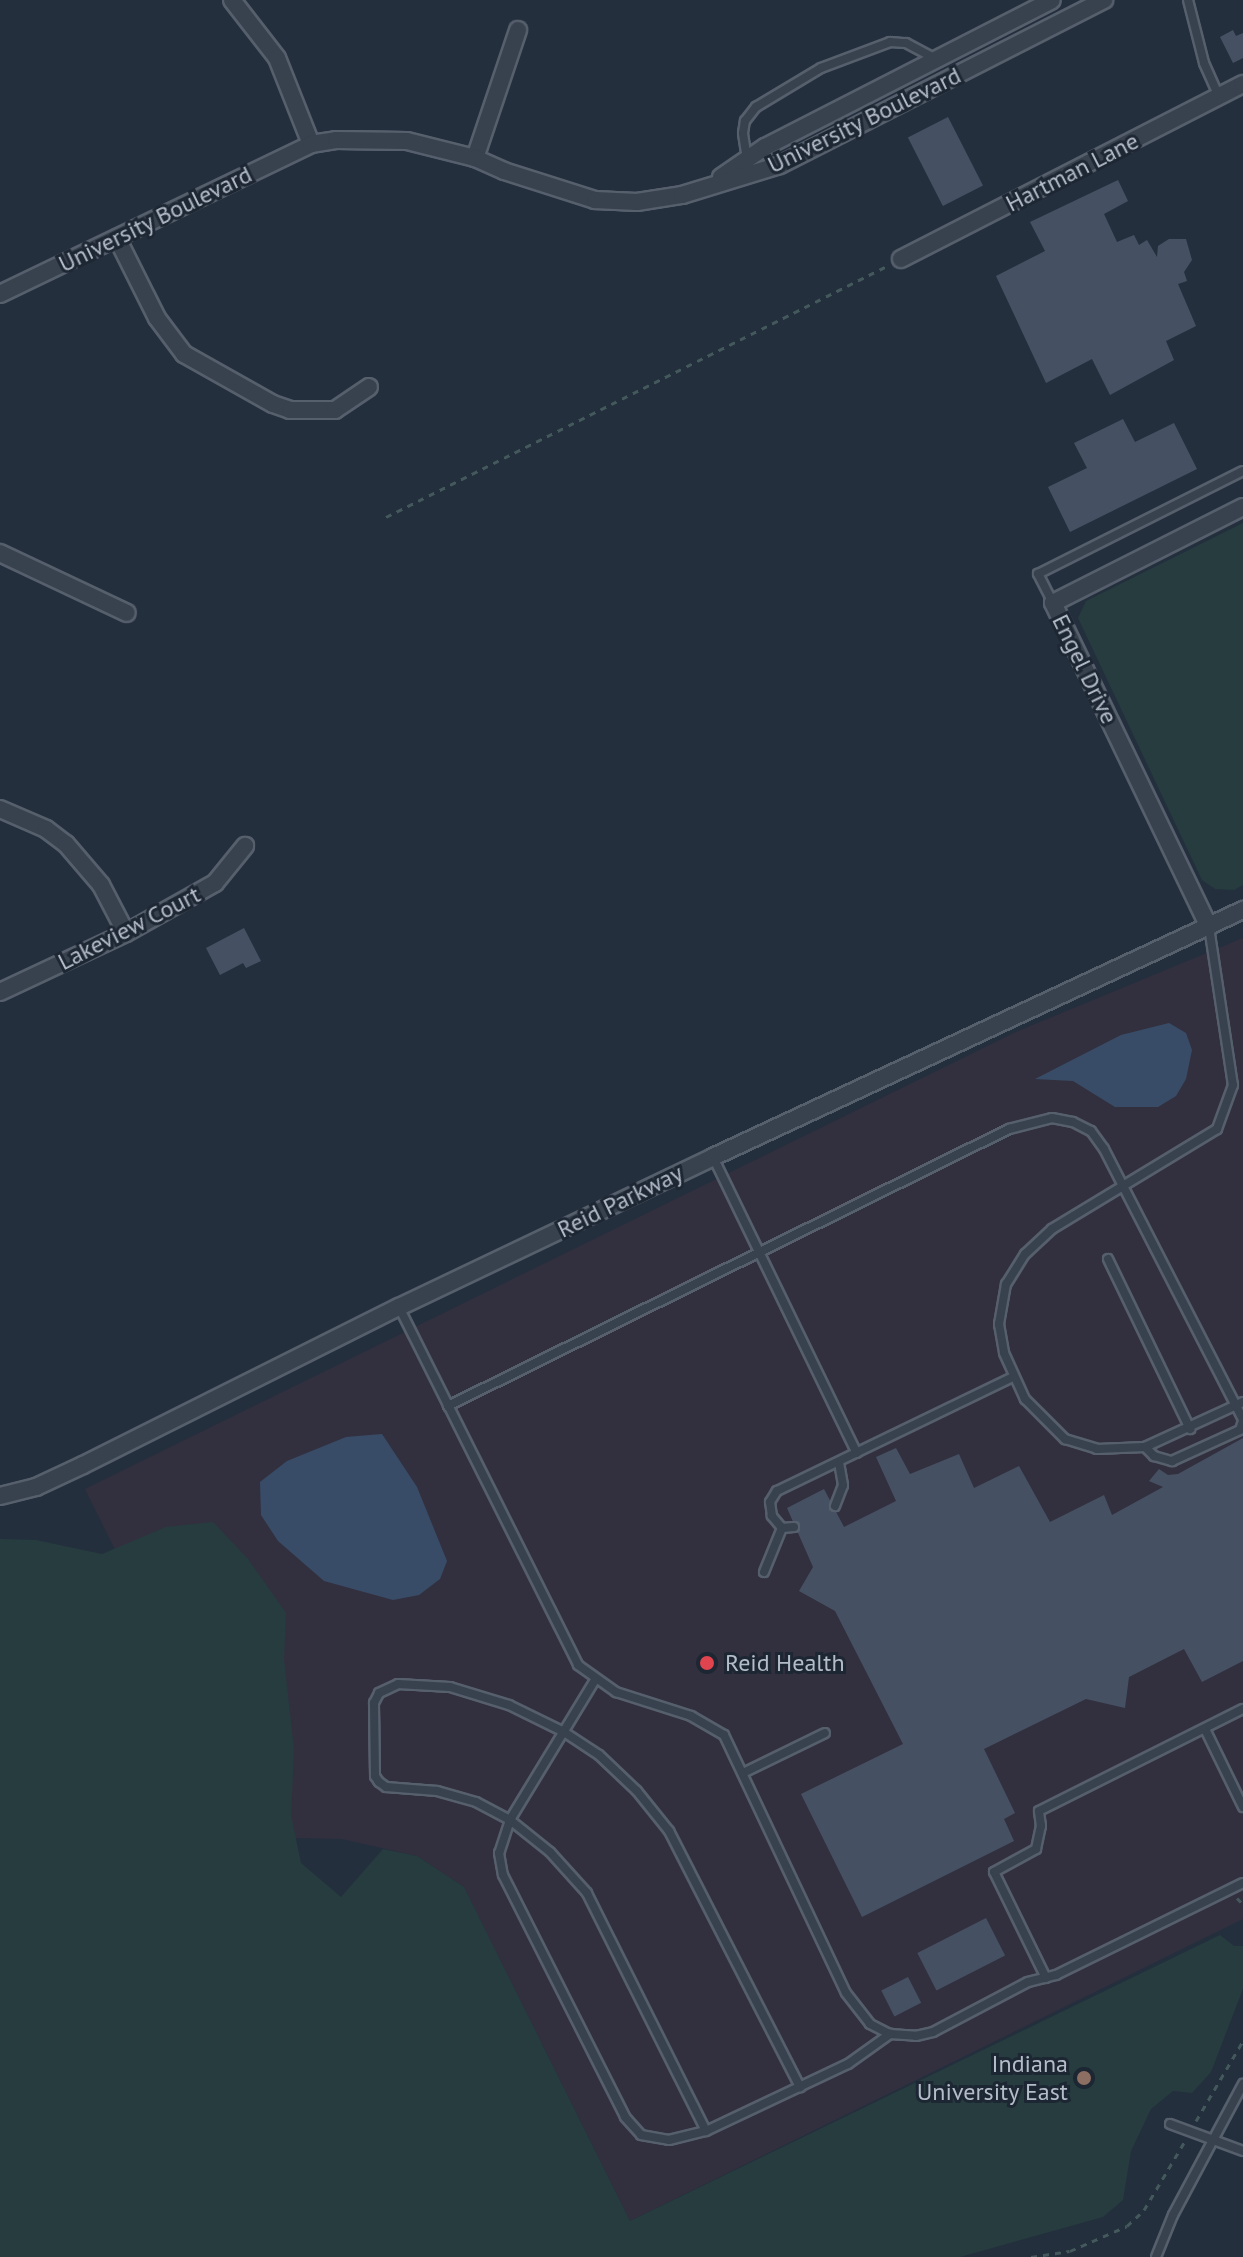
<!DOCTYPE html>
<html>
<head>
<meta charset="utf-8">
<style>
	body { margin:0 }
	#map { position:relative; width:1243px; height:2257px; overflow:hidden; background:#242f3e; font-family:"PT Sans",sans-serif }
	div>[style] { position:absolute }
	.medical>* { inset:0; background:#32303f }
	.green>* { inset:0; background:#263c3f }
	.water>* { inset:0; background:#394c67 }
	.building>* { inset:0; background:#455162; transform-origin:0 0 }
	.path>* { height:3px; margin-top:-1.5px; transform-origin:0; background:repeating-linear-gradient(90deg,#44595c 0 6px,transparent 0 12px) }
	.roads { filter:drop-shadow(2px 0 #565f6c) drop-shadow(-2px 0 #565f6c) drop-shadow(0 2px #565f6c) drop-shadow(0 -2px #565f6c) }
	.service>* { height:8px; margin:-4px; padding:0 4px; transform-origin:4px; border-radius:4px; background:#38414e }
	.minor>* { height:16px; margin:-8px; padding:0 8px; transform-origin:8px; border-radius:8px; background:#38414e }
	.dots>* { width:22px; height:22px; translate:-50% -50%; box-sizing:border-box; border:4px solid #1d2633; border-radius:50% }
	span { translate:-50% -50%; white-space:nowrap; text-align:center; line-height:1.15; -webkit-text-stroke:6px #1d2633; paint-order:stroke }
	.street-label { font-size:24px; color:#b4bcc9 }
	.poi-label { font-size:24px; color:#b4bcc9 }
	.left { translate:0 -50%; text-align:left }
	.right { translate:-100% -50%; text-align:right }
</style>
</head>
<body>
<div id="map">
	<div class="medical">
		<i style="clip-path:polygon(1243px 938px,1243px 1919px,630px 2221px,464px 1887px,417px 1856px,342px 1839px,258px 1837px,85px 1489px,1016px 1032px)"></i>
	</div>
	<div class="green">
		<i style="clip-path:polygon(1243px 523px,1243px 885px,1234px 890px,1215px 889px,1202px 880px,1078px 618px,1086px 601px)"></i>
		<i style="clip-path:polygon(213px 1522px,248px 1559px,286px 1613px,284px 1659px,294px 1750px,291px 1815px,301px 1863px,341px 1897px,383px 1849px,417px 1856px,464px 1887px,630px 2221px,1220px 1935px,1234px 1946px,1243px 1946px,1243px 1989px,1211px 2072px,1192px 2093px,1173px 2091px,1151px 2109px,1131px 2151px,1123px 2200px,1103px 2217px,960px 2257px,0 2257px,0 1539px,36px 1540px,102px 1554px,166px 1527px)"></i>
	</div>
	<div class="water">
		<i style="clip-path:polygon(1169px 1023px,1186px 1033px,1192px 1050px,1186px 1079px,1176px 1096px,1158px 1107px,1115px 1107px,1073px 1081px,1035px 1079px,1121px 1035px)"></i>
		<i style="clip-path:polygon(382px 1434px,417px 1487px,447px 1561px,440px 1579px,419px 1595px,393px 1600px,324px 1581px,278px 1541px,261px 1515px,260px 1482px,287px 1461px,346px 1437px)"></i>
	</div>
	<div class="building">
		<i style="clip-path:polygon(1233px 30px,1236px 36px,1243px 33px,1243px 58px,1233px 63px,1220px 37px)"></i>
		<i style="left:948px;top:117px;width:77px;height:45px;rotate:63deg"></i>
		<i style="clip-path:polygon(1118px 180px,1128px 201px,1104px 214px,1117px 242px,1134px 235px,1139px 245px,1147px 240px,1157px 257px,1158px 246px,1169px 239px,1186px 239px,1192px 260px,1184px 272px,1187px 281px,1178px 284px,1196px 326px,1166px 341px,1174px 360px,1110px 395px,1092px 359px,1046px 383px,996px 276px,1045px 251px,1030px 222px)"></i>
		<i style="clip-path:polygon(1123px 419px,1135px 442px,1174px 423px,1197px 469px,1070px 532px,1048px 487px,1087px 468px,1074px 443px)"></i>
		<i style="clip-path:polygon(244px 928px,261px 961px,246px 968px,243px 963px,220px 975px,206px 948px)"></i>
		<i style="clip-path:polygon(1243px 1438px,1243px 1661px,1202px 1682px,1184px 1649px,1129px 1677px,1125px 1708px,1086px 1699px,984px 1749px,1015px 1813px,1004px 1819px,1014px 1841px,862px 1917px,801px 1794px,903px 1744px,835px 1611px,799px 1591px,813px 1567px,787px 1508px,824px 1489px,844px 1527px,896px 1501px,876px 1457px,896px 1448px,910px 1474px,959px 1454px,974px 1488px,1019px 1466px,1050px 1522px,1104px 1495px,1112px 1515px,1163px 1487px,1149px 1481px,1159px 1469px,1168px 1475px,1178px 1474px)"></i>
		<i style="left:986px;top:1918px;width:42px;height:77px;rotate:63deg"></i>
		<i style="left:908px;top:1977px;width:29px;height:30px;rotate:63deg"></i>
	</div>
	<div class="path">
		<i style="left:386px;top:517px;width:560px;rotate:-26.61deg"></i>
		<i style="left:1237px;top:1898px;width:8px;rotate:45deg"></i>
		<i style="left:1196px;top:2121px;width:93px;rotate:-59.6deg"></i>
		<i style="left:1031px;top:2257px;width:39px;rotate:-9deg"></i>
		<i style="left:1070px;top:2251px;width:62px;rotate:-23.7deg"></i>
		<i style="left:1127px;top:2226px;width:23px;rotate:-43deg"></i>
		<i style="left:1144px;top:2210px;width:80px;rotate:-59.3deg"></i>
	</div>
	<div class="roads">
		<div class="service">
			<i style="left:1188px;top:0;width:65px;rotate:75.7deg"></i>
			<i style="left:1204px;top:63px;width:36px;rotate:66deg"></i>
			<i style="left:747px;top:159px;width:26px;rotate:-99deg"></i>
			<i style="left:743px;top:133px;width:12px;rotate:-81deg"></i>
			<i style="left:745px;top:121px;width:18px;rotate:-52deg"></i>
			<i style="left:756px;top:107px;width:76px;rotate:-31deg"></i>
			<i style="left:821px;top:68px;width:74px;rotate:-20.6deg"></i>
			<i style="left:890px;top:42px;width:16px;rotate:4deg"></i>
			<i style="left:906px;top:43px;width:34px;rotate:28deg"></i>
			<i style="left:1053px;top:603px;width:33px;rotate:-117deg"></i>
			<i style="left:1038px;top:574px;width:229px;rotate:-26.7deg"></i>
			<i style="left:1209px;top:927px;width:160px;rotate:81.4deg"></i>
			<i style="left:1233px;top:1085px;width:47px;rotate:110deg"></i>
			<i style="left:1217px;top:1129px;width:193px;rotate:148.8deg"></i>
			<i style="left:1052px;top:1229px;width:37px;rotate:137deg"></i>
			<i style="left:1025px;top:1254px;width:36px;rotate:122deg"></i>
			<i style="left:1006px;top:1284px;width:41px;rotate:99.9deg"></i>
			<i style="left:999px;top:1324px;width:29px;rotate:80deg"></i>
			<i style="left:1004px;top:1353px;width:51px;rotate:65.5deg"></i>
			<i style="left:1025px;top:1399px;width:57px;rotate:45deg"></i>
			<i style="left:1065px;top:1439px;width:34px;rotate:17deg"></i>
			<i style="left:1097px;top:1449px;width:48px;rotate:-2.4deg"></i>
			<i style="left:1145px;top:1447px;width:108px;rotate:-24.7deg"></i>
			<i style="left:713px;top:1157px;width:329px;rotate:64.1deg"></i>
			<i style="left:1108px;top:1259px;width:189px;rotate:64.2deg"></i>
			<i style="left:399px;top:1307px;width:400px;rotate:63.4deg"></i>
			<i style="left:578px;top:1665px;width:47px;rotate:35.4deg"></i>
			<i style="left:616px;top:1692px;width:79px;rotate:17.7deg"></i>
			<i style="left:691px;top:1716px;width:38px;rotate:30deg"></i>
			<i style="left:724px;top:1735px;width:285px;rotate:64.7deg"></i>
			<i style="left:846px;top:1993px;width:39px;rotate:52deg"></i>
			<i style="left:870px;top:2024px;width:22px;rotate:27deg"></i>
			<i style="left:890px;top:2034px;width:26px;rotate:4deg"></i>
			<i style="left:916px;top:2036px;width:17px;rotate:-13deg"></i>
			<i style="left:933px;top:2032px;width:107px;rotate:-27.8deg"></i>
			<i style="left:1028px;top:1982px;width:29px;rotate:-14deg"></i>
			<i style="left:1056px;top:1975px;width:208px;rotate:-26.2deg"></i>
			<i style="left:448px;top:1406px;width:626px;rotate:-26.28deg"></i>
			<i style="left:1009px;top:1129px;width:44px;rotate:-14.3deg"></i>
			<i style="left:1052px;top:1118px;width:21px;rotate:11deg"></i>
			<i style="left:1073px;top:1122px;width:20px;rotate:27deg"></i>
			<i style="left:1091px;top:1131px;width:22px;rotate:54deg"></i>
			<i style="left:1104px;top:1149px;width:304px;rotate:62.8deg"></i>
			<i style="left:1145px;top:1447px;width:13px;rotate:45deg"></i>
			<i style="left:1154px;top:1456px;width:19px;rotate:16deg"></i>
			<i style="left:1172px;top:1461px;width:75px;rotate:-24.5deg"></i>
			<i style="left:1240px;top:1430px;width:9px;rotate:-72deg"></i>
			<i style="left:835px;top:1506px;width:22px;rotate:-69deg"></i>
			<i style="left:843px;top:1485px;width:23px;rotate:-100deg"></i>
			<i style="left:794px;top:1527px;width:12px;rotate:175deg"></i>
			<i style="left:782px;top:1528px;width:16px;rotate:-130deg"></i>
			<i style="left:772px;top:1516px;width:14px;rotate:-98deg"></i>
			<i style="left:770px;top:1502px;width:13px;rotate:-58deg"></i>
			<i style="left:777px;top:1491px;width:262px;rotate:-25.8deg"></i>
			<i style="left:764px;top:1572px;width:48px;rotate:-67.8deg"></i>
			<i style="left:595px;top:1680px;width:164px;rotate:121.3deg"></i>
			<i style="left:510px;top:1820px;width:35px;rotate:108deg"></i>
			<i style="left:499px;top:1853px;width:22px;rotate:80deg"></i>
			<i style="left:503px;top:1875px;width:271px;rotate:63.2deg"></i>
			<i style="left:625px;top:2117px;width:24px;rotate:48deg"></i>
			<i style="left:641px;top:2135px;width:28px;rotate:10deg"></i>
			<i style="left:669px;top:2140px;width:38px;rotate:-14deg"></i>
			<i style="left:706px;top:2131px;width:157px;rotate:-25.3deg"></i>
			<i style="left:848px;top:2064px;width:52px;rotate:-35.5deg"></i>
			<i style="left:1205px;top:1729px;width:87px;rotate:64deg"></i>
			<i style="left:743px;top:1773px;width:91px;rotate:-26deg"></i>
			<i style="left:1046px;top:1978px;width:118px;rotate:-116.1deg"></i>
			<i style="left:994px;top:1872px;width:48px;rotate:-28.7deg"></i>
			<i style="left:1036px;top:1849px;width:24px;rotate:-78deg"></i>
			<i style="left:1041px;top:1826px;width:15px;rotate:-98deg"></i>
			<i style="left:1039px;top:1811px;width:228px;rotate:-26.6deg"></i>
			<i style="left:1170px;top:2124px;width:78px;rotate:20.3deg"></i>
			<i style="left:706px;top:2131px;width:266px;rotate:-116.6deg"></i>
			<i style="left:587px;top:1893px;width:55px;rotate:-132.1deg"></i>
			<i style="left:550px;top:1852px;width:51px;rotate:-141.3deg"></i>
			<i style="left:510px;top:1820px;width:38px;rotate:-152deg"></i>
			<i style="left:476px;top:1802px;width:41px;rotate:-164.2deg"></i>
			<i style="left:437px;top:1791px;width:51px;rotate:-175.5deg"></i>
			<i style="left:386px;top:1787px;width:9px;rotate:-144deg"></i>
			<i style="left:379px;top:1782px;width:7px;rotate:-124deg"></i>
			<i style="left:375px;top:1776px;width:73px;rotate:-90.8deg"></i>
			<i style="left:374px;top:1703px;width:11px;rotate:-63deg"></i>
			<i style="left:379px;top:1693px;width:21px;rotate:-25deg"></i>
			<i style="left:398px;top:1684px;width:52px;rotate:3.3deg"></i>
			<i style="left:450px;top:1687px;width:62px;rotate:17deg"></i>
			<i style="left:509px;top:1705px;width:61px;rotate:26.1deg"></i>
			<i style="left:564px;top:1732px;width:42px;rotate:33.3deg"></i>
			<i style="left:599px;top:1755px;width:52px;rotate:43.5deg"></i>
			<i style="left:637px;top:1791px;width:51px;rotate:51.3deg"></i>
			<i style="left:669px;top:1831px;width:288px;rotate:62.9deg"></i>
			<i style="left:1156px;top:2257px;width:45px;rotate:-68deg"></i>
			<i style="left:1173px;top:2215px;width:149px;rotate:-61.9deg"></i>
		</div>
		<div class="minor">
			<i style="left:232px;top:0;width:73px;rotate:52.2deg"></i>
			<i style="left:277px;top:58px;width:92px;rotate:68.4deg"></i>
			<i style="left:475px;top:158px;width:135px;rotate:-71.4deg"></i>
			<i style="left:721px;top:177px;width:53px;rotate:-34.3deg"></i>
			<i style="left:765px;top:147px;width:322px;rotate:-27.1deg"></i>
			<i style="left:117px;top:238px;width:89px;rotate:63.4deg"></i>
			<i style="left:157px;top:318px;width:45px;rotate:53.1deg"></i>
			<i style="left:184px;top:354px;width:102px;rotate:29.3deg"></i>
			<i style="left:273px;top:404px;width:18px;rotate:19deg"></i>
			<i style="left:290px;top:410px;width:45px"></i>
			<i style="left:335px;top:410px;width:41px;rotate:-34.1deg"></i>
			<i style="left:901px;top:259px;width:384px;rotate:-27.1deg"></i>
			<i style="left:0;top:294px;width:345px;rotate:-25.7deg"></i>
			<i style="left:311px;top:144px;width:25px;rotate:-9deg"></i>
			<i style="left:336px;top:140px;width:71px;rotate:0.8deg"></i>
			<i style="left:407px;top:141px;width:70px;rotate:14deg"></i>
			<i style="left:475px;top:158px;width:32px;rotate:24deg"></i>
			<i style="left:504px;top:171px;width:96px;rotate:17.7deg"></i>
			<i style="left:595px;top:200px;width:42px;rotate:2.7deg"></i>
			<i style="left:637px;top:202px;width:46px;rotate:-8.8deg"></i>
			<i style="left:682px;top:195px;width:102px;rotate:-17deg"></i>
			<i style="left:780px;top:165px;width:364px;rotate:-27deg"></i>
			<i style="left:0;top:553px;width:140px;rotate:25.3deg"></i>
			<i style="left:0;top:809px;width:50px;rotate:23.5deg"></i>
			<i style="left:46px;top:829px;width:25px;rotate:37deg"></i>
			<i style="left:66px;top:844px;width:54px;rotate:49.5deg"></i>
			<i style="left:101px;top:885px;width:54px;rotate:62.5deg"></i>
			<i style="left:1209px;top:927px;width:360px;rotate:-115.7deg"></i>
			<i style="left:1053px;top:603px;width:213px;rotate:-26.8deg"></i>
			<i style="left:0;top:992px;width:139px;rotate:-25.1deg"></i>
			<i style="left:126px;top:933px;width:102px;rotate:-29.3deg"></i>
			<i style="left:215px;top:883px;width:48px;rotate:-51deg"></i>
			<i style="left:0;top:1496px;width:37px;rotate:-14deg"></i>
			<i style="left:36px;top:1487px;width:52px;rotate:-25.1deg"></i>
			<i style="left:83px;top:1465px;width:353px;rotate:-26.6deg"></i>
			<i style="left:399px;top:1307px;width:348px;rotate:-25.5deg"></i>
			<i style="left:713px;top:1157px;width:585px;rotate:-24.99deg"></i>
		</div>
	</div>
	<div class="dots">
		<i style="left:707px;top:1663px;background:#e0444e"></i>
		<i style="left:1084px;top:2078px;background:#8d6e63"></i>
	</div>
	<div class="street-label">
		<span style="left:864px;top:120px;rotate:-26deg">University Boulevard</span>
		<span style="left:1072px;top:172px;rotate:-27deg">Hartman Lane</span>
		<span style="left:155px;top:219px;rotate:-26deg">University Boulevard</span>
		<span style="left:1085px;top:669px;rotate:64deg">Engel Drive</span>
		<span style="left:129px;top:928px;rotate:-27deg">Lakeview Court</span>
		<span style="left:620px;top:1201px;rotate:-26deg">Reid Parkway</span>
	</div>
	<div class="poi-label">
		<span class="left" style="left:725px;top:1663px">Reid Health</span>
		<span class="right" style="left:1068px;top:2078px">Indiana<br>University East</span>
	</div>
</div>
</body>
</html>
